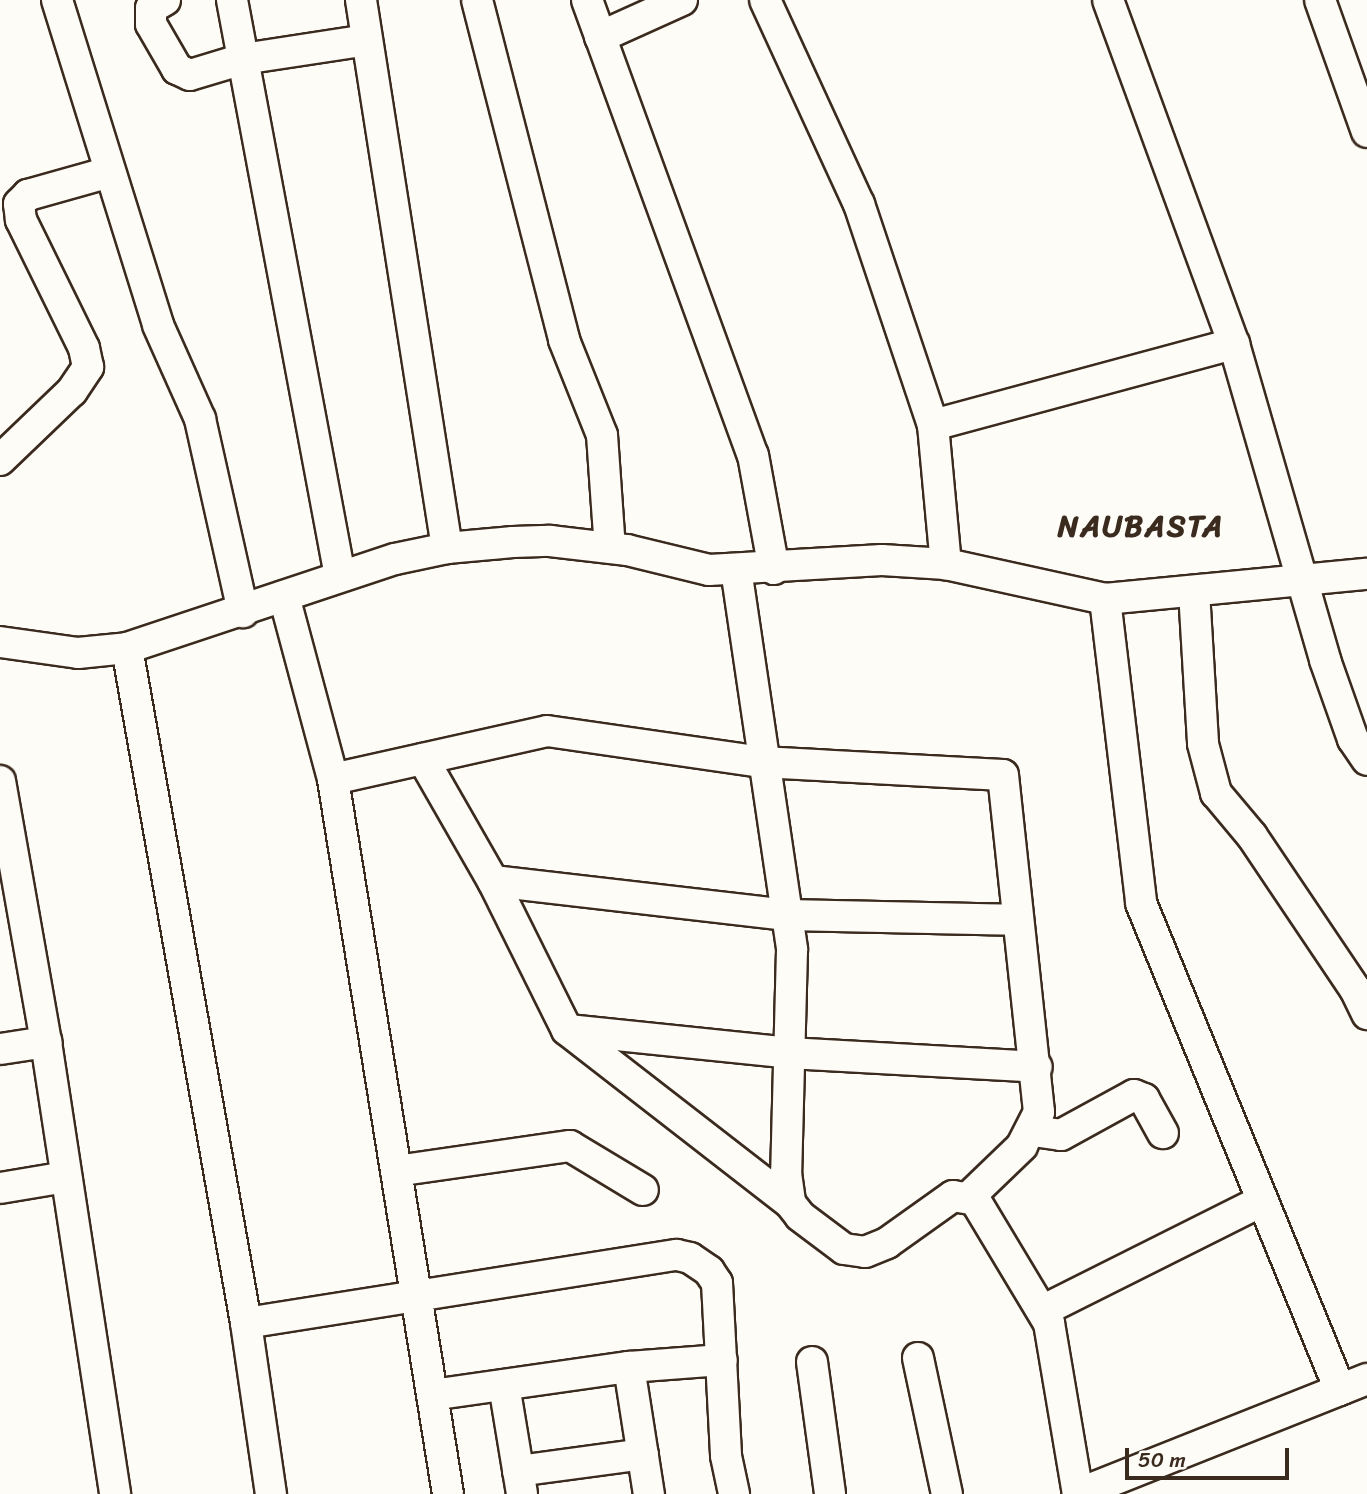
<!DOCTYPE html>
<html>
<head>
<meta charset="utf-8">
<style>
	body { margin:0 }
	#map { position:relative; width:1367px; height:1494px; overflow:hidden; background:#fdfcf7; font-family:Sriracha,sans-serif }
	div>[style] { position:absolute }
	.roads { filter:drop-shadow(2px 0 #3b2a1e) drop-shadow(-2px 0 #3b2a1e) drop-shadow(0 2px #3b2a1e) drop-shadow(0 -2px #3b2a1e) }
	.minor>* { height:30px; margin:-15px; padding:0 15px; transform-origin:15px; border-radius:15px; background:#fdfcf7 }
	span { translate:-50% -50%; white-space:nowrap; text-align:center; line-height:1.15; -webkit-text-stroke:5px #fdfcf7; paint-order:stroke }
	.district-label { font-size:30px; color:#3b2a1e; font-weight:700; letter-spacing:2px }
	.scale { position:absolute; left:1125px; top:1448px; width:164px; height:32px; box-sizing:border-box; border:4px solid #3b2a1e; border-top:0; padding-left:9px; font-size:21px; line-height:24px; white-space:nowrap; color:#3b2a1e; -webkit-text-stroke:5px #fdfcf7; paint-order:stroke }
</style>
</head>
<body>
<div id="map">
	<div class="roads">
		<div class="minor">
			<i style="left:57px;top:0;width:340px;rotate:72.7deg"></i>
			<i style="left:158px;top:325px;width:103px;rotate:65.9deg"></i>
			<i style="left:200px;top:419px;width:198px;rotate:77.4deg"></i>
			<i style="left:165px;top:0;width:16px;rotate:150deg"></i>
			<i style="left:151px;top:8px;width:16px;rotate:90deg"></i>
			<i style="left:151px;top:24px;width:52px;rotate:60deg"></i>
			<i style="left:177px;top:69px;width:14px;rotate:25deg"></i>
			<i style="left:190px;top:75px;width:55px;rotate:-16.8deg"></i>
			<i style="left:243px;top:59px;width:125px;rotate:-8.7deg"></i>
			<i style="left:232px;top:0;width:586px;rotate:79.38deg"></i>
			<i style="left:361px;top:0;width:555px;rotate:81.08deg"></i>
			<i style="left:477px;top:0;width:351px;rotate:75.6deg"></i>
			<i style="left:564px;top:340px;width:102px;rotate:68.2deg"></i>
			<i style="left:602px;top:435px;width:113px;rotate:86deg"></i>
			<i style="left:587px;top:0;width:484px;rotate:70deg"></i>
			<i style="left:753px;top:455px;width:116px;rotate:79.6deg"></i>
			<i style="left:765px;top:0;width:225px;rotate:65.3deg"></i>
			<i style="left:859px;top:204px;width:233px;rotate:71.5deg"></i>
			<i style="left:933px;top:425px;width:140px;rotate:84.7deg"></i>
			<i style="left:1108px;top:0;width:366px;rotate:69.9deg"></i>
			<i style="left:1234px;top:344px;width:329px;rotate:73.9deg"></i>
			<i style="left:1325px;top:660px;width:84px;rotate:70.5deg"></i>
			<i style="left:1353px;top:739px;width:25px;rotate:56deg"></i>
			<i style="left:1320px;top:0;width:140px;rotate:70.4deg"></i>
			<i style="left:600px;top:37px;width:90px;rotate:-24.3deg"></i>
			<i style="left:933px;top:425px;width:312px;rotate:-15.1deg"></i>
			<i style="left:0;top:460px;width:100px;rotate:-43.8deg"></i>
			<i style="left:72px;top:391px;width:29px;rotate:-56deg"></i>
			<i style="left:88px;top:367px;width:19px;rotate:-102deg"></i>
			<i style="left:84px;top:348px;width:143px;rotate:-116.2deg"></i>
			<i style="left:21px;top:220px;width:16px;rotate:-97deg"></i>
			<i style="left:19px;top:204px;width:13px;rotate:-45deg"></i>
			<i style="left:28px;top:195px;width:85px;rotate:-15.7deg"></i>
			<i style="left:736px;top:569px;width:385px;rotate:81.6deg"></i>
			<i style="left:792px;top:950px;width:223px;rotate:91.5deg"></i>
			<i style="left:786px;top:1173px;width:30px;rotate:82deg"></i>
			<i style="left:790px;top:1203px;width:16px;rotate:52deg"></i>
			<i style="left:800px;top:1216px;width:55px;rotate:36.9deg"></i>
			<i style="left:844px;top:1249px;width:21px;rotate:8deg"></i>
			<i style="left:865px;top:1252px;width:24px;rotate:-22deg"></i>
			<i style="left:887px;top:1243px;width:81px;rotate:-35.5deg"></i>
			<i style="left:953px;top:1196px;width:22px;rotate:10deg"></i>
			<i style="left:975px;top:1200px;width:144px;rotate:59deg"></i>
			<i style="left:1049px;top:1323px;width:173px;rotate:80.4deg"></i>
			<i style="left:1194px;top:591px;width:153px;rotate:86.6deg"></i>
			<i style="left:1203px;top:744px;width:51px;rotate:75.1deg"></i>
			<i style="left:1216px;top:793px;width:56px;rotate:50.1deg"></i>
			<i style="left:1252px;top:836px;width:184px;rotate:56.1deg"></i>
			<i style="left:1355px;top:989px;width:28px;rotate:64deg"></i>
			<i style="left:284px;top:596px;width:189px;rotate:75deg"></i>
			<i style="left:1105px;top:599px;width:306px;rotate:83.2deg"></i>
			<i style="left:1141px;top:903px;width:526px;rotate:67.77deg"></i>
			<i style="left:0;top:642px;width:79px;rotate:8deg"></i>
			<i style="left:78px;top:653px;width:49px;rotate:-5.8deg"></i>
			<i style="left:127px;top:648px;width:282px;rotate:-18.4deg"></i>
			<i style="left:395px;top:559px;width:53px;rotate:-11.9deg"></i>
			<i style="left:447px;top:548px;width:66px;rotate:-5.2deg"></i>
			<i style="left:513px;top:542px;width:37px;rotate:-2deg"></i>
			<i style="left:550px;top:541px;width:78px;rotate:6.7deg"></i>
			<i style="left:627px;top:550px;width:84px;rotate:13.7deg"></i>
			<i style="left:709px;top:570px;width:173px;rotate:-3.3deg"></i>
			<i style="left:882px;top:560px;width:64px;rotate:3.6deg"></i>
			<i style="left:946px;top:564px;width:163px;rotate:12.4deg"></i>
			<i style="left:1105px;top:599px;width:263px;rotate:-5.5deg"></i>
			<i style="left:127px;top:648px;width:685px;rotate:80deg"></i>
			<i style="left:246px;top:1323px;width:173px;rotate:81.7deg"></i>
			<i style="left:423px;top:759px;width:141px;rotate:60.2deg"></i>
			<i style="left:493px;top:881px;width:166px;rotate:63.6deg"></i>
			<i style="left:567px;top:1030px;width:282px;rotate:37.8deg"></i>
			<i style="left:0;top:781px;width:265px;rotate:80deg"></i>
			<i style="left:46px;top:1042px;width:457px;rotate:81.3deg"></i>
			<i style="left:493px;top:881px;width:296px;rotate:6.6deg"></i>
			<i style="left:787px;top:915px;width:231px;rotate:1.2deg"></i>
			<i style="left:568px;top:1030px;width:223px;rotate:5.9deg"></i>
			<i style="left:790px;top:1053px;width:247px;rotate:3.2deg"></i>
			<i style="left:0;top:1049px;width:47px;rotate:-8.7deg"></i>
			<i style="left:1033px;top:1131px;width:28px;rotate:8deg"></i>
			<i style="left:1061px;top:1135px;width:83px;rotate:-28.7deg"></i>
			<i style="left:1134px;top:1095px;width:11px;rotate:22deg"></i>
			<i style="left:1144px;top:1099px;width:39px;rotate:61deg"></i>
			<i style="left:396px;top:1171px;width:176px;rotate:-8.2deg"></i>
			<i style="left:570px;top:1146px;width:85px;rotate:31.1deg"></i>
			<i style="left:0;top:1188px;width:67px;rotate:-9.5deg"></i>
			<i style="left:1044px;top:1310px;width:244px;rotate:-26.6deg"></i>
			<i style="left:246px;top:1323px;width:436px;rotate:-9deg"></i>
			<i style="left:677px;top:1255px;width:13px;rotate:13deg"></i>
			<i style="left:690px;top:1258px;width:23px;rotate:34deg"></i>
			<i style="left:709px;top:1271px;width:14px;rotate:56deg"></i>
			<i style="left:717px;top:1283px;width:173px;rotate:87deg"></i>
			<i style="left:726px;top:1456px;width:39px;rotate:78deg"></i>
			<i style="left:918px;top:1358px;width:139px;rotate:78deg"></i>
			<i style="left:812px;top:1362px;width:133px;rotate:82.2deg"></i>
			<i style="left:629px;top:1367px;width:129px;rotate:81.1deg"></i>
			<i style="left:504px;top:1385px;width:110px;rotate:80.6deg"></i>
			<i style="left:432px;top:1395px;width:199px;rotate:-8.1deg"></i>
			<i style="left:629px;top:1367px;width:93px;rotate:-4.3deg"></i>
			<i style="left:518px;top:1471px;width:126px;rotate:-7.7deg"></i>
			<i style="left:448px;top:1494px;width:724px;rotate:-99.14deg"></i>
			<i style="left:333px;top:779px;width:219px;rotate:-12.6deg"></i>
			<i style="left:547px;top:731px;width:216px;rotate:8.2deg"></i>
			<i style="left:761px;top:762px;width:242px;rotate:3.1deg"></i>
			<i style="left:1003px;top:775px;width:339px;rotate:83.9deg"></i>
			<i style="left:1039px;top:1112px;width:38px;rotate:117deg"></i>
			<i style="left:1022px;top:1146px;width:72px;rotate:136.1deg"></i>
			<i style="left:1078px;top:1494px;width:311px;rotate:-21.7deg"></i>
		</div>
	</div>
	<div class="district-label">
		<span style="left:1141px;top:526px">NAUBASTA</span>
	</div>
	<div class="scale">50 m</div>
</div>
</body>
</html>
